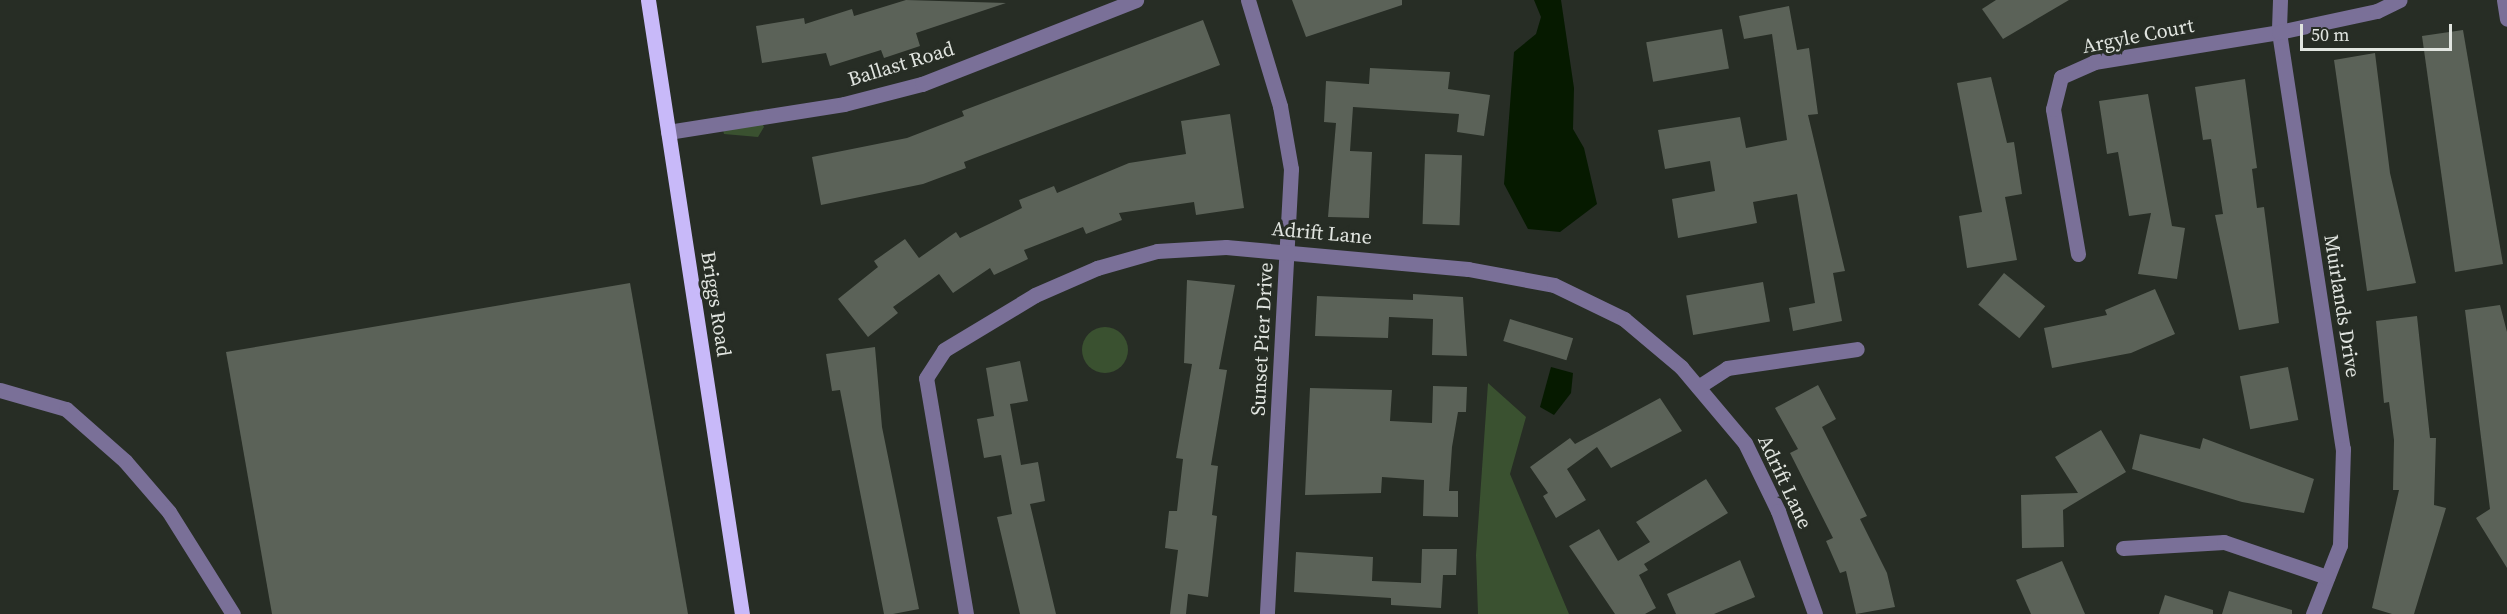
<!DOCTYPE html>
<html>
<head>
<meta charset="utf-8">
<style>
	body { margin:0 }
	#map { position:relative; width:2507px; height:614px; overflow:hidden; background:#272d25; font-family:"Source Serif 4",serif }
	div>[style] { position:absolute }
	.green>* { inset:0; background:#3a5130 }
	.round { border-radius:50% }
	.water>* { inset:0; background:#061a00 }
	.building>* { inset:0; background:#5b6258; transform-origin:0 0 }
	.minor>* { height:15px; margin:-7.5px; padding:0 7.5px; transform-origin:7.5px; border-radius:7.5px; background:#7a7098 }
	.major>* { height:15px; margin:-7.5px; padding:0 7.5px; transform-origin:7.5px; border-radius:7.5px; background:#c8b9f9 }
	span { translate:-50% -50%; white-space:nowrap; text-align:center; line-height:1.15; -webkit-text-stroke:6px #272d25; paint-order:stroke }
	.street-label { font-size:20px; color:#e1e5e0 }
	.scale { position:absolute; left:2300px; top:24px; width:152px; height:27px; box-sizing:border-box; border:3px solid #e1e5e0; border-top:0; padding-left:8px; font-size:18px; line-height:21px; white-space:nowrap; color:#e1e5e0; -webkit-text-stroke:4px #272d25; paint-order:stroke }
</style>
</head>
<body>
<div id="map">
	<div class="green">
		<i style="clip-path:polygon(757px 110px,764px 127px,758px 137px,724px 134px,720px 118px)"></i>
		<i class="round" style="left:1082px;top:327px;width:46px;height:46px"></i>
		<i style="clip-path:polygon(1488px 383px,1526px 417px,1510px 474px,1569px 614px,1478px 614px,1476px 555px)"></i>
	</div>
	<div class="water">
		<i style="clip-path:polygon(1534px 0,1561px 0,1574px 88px,1573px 129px,1584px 148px,1597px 204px,1560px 232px,1528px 229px,1504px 184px,1514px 52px,1536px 34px,1541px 17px)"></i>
		<i style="clip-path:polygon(1551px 367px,1573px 373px,1571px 393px,1554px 415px,1540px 407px)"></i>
	</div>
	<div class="building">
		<i style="clip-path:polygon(906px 0,1006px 3px,916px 33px,920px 46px,884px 58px,881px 50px,830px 66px,826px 53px,762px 63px,756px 26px,804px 18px,805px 24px,852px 9px,854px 16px)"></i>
		<i style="clip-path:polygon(1292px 0,1402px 0,1402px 5px,1306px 37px)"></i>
		<i style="clip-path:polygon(1996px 0,2069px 0,2003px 39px,1982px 9px)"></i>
		<i style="clip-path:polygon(1789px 6px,1797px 50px,1809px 48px,1818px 114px,1808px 115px,1845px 271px,1833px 273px,1842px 321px,1793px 331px,1789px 308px,1815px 303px,1797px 194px,1753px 202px,1757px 223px,1678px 238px,1672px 199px,1715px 191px,1710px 161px,1665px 169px,1658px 130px,1740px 117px,1746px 148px,1787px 140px,1772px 34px,1744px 39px,1739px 16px)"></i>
		<i style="clip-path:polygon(1203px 20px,1220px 65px,964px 162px,966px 168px,923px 184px,821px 205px,812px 157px,907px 138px,964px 116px,962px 111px)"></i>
		<i style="left:1722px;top:29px;width:40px;height:77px;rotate:80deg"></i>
		<i style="clip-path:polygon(2463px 30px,2503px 264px,2455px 272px,2422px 36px)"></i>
		<i style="clip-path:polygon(2375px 53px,2390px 173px,2416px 283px,2367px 291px,2334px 60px)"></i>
		<i style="clip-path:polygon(1370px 68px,1450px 72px,1448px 89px,1490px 95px,1484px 136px,1457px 132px,1459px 114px,1353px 107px,1350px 151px,1372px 152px,1369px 218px,1328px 217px,1336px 123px,1324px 122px,1326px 81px,1369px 84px)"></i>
		<i style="clip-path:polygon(1991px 77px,2007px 143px,2014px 142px,2022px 194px,2005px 197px,2017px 260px,1967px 268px,1959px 216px,1982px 212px,1957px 83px)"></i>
		<i style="clip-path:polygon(2245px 79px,2257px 168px,2252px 169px,2257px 208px,2264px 207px,2279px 323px,2239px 330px,2215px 215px,2223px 214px,2211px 139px,2203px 140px,2195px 87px)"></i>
		<i style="clip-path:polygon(2148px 94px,2172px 226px,2185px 228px,2177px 279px,2138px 274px,2151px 213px,2129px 216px,2118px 152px,2107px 154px,2099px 101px)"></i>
		<i style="clip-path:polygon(1230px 114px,1244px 208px,1196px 215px,1194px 202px,1119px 213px,1122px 220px,1086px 234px,1083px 227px,1024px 250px,1028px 259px,994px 275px,990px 268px,953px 293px,939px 274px,893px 307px,898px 313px,868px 337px,838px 299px,878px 267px,874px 261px,905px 239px,919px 258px,956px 232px,960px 238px,1022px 208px,1019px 200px,1054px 186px,1057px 193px,1129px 163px,1186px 154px,1181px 121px)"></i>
		<i style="left:1425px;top:154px;width:37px;height:70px;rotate:2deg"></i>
		<i style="left:2004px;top:273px;width:53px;height:41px;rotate:39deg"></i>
		<i style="clip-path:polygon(1187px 280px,1235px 285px,1219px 369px,1227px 370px,1211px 465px,1218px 466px,1212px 515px,1217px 516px,1208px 597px,1188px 594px,1186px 614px,1170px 614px,1178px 550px,1165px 548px,1169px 511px,1177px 511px,1183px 459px,1176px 458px,1192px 364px,1184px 363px)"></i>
		<i style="left:1763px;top:282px;width:40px;height:78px;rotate:80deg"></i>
		<i style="clip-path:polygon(630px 283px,688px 614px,272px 614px,226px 352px)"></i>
		<i style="clip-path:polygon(2155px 289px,2175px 334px,2131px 353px,2052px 368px,2044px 328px,2107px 315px,2105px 310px)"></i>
		<i style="clip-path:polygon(1413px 294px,1463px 297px,1467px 356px,1432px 355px,1433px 319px,1389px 317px,1388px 338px,1315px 336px,1317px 296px,1413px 300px)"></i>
		<i style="clip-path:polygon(2500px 305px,2507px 332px,2507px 568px,2476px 518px,2490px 509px,2465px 310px)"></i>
		<i style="clip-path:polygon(2417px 316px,2430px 438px,2436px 438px,2434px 505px,2446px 508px,2414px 614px,2392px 614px,2372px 608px,2399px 490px,2393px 490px,2394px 440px,2389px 402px,2384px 403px,2376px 321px)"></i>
		<i style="left:1510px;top:319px;width:66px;height:23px;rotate:17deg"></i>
		<i style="clip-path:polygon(875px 347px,882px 427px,919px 609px,893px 614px,884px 614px,840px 390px,832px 391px,826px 354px)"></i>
		<i style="clip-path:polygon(1020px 361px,1028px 401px,1010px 404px,1021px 465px,1038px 462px,1045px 501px,1030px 504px,1056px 614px,1020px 614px,997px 517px,1012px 514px,1001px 455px,984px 458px,977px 419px,994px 416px,986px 368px)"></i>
		<i style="left:2288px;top:367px;width:54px;height:49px;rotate:79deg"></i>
		<i style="clip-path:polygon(1818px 385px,1836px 419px,1822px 427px,1867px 516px,1860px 519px,1887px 573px,1895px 607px,1856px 614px,1846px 571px,1840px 573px,1826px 541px,1833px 538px,1790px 453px,1798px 449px,1775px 408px)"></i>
		<i style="clip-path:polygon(1433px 386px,1467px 387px,1466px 412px,1458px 412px,1452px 447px,1449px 491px,1458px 491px,1458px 517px,1423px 516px,1424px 480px,1382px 477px,1381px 493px,1305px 495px,1310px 388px,1392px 390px,1390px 421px,1432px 423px)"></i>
		<i style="clip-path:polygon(1660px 398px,1682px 431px,1611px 468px,1597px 447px,1567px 469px,1586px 500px,1556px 518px,1543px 496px,1548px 493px,1530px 467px,1570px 438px,1575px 444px)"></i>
		<i style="clip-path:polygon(2101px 430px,2126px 472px,2063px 510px,2064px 547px,2022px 548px,2021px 495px,2078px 493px,2055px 457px)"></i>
		<i style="clip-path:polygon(2140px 434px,2200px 449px,2203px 438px,2314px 479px,2304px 513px,2242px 502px,2132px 469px)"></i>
		<i style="clip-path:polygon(1706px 479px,1728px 513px,1644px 564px,1648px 570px,1639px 575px,1656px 608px,1645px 614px,1615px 614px,1569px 546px,1599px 529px,1618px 561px,1650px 542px,1636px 522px)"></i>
		<i style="clip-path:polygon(1422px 549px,1457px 549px,1456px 575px,1443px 575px,1441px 608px,1391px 605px,1391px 598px,1294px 592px,1296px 552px,1373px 557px,1372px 581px,1421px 583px)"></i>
		<i style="clip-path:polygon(1740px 560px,1755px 597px,1714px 614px,1676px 614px,1667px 594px)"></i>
		<i style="clip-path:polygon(2062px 561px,2085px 614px,2031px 614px,2016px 580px)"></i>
		<i style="clip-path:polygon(2229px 591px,2292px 610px,2292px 614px,2222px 614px)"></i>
		<i style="clip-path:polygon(2165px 595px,2213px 610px,2213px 614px,2159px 614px)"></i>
	</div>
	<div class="minor">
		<i style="left:1248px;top:0;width:111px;rotate:73.2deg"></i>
		<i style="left:1280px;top:106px;width:64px;rotate:80.1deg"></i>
		<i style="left:1291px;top:169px;width:446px;rotate:93.1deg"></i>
		<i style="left:2280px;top:0;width:32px;rotate:92deg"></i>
		<i style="left:2279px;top:32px;width:422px;rotate:81.3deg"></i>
		<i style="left:2343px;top:449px;width:96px;rotate:91.8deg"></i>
		<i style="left:2340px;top:545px;width:74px;rotate:111.4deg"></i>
		<i style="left:2504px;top:0;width:19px;rotate:81deg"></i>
		<i style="left:668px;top:132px;width:178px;rotate:-9deg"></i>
		<i style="left:844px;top:104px;width:81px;rotate:-14.4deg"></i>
		<i style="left:922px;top:84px;width:230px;rotate:-21.4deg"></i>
		<i style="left:2078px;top:254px;width:147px;rotate:-99.8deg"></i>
		<i style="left:2053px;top:109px;width:33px;rotate:-76deg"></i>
		<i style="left:2061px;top:77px;width:36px;rotate:-24deg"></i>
		<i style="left:2094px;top:62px;width:187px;rotate:-9.2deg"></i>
		<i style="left:2279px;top:32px;width:100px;rotate:-12.1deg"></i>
		<i style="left:2377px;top:11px;width:25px;rotate:-26deg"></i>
		<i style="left:1698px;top:387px;width:35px;rotate:-33deg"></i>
		<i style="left:1727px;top:368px;width:131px;rotate:-8.3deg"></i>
		<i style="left:0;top:390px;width:69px;rotate:16.1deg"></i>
		<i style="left:66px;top:409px;width:79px;rotate:41.4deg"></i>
		<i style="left:125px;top:461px;width:67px;rotate:49.2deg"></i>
		<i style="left:169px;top:512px;width:120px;rotate:57.9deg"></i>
		<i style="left:2123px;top:548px;width:101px;rotate:-3.4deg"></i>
		<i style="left:2224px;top:542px;width:109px;rotate:18.8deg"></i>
		<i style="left:966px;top:614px;width:239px;rotate:-99.6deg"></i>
		<i style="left:926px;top:378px;width:33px;rotate:-57deg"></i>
		<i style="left:944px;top:350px;width:106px;rotate:-31.1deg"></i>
		<i style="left:1035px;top:295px;width:68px;rotate:-23.5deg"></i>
		<i style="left:1097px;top:268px;width:62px;rotate:-15.8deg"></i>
		<i style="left:1157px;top:251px;width:69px;rotate:-3.3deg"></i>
		<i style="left:1226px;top:247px;width:243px;rotate:5.2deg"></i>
		<i style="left:1468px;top:269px;width:87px;rotate:10.5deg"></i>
		<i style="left:1554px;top:285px;width:78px;rotate:25.9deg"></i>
		<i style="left:1624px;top:319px;width:75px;rotate:40.1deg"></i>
		<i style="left:1681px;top:367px;width:99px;rotate:49.9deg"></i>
		<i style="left:1745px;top:443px;width:76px;rotate:64.1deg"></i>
		<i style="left:1778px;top:511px;width:109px;rotate:70.2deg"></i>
	</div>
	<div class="major">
		<i style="left:648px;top:0;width:621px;rotate:81.3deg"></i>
	</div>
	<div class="street-label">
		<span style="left:2138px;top:36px;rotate:-11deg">Argyle Court</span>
		<span style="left:901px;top:64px;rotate:-17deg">Ballast Road</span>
		<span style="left:1322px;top:233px;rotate:5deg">Adrift Lane</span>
		<span style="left:716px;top:304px;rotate:81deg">Briggs Road</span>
		<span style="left:2342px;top:306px;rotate:81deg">Muirlands Drive</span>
		<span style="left:1262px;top:339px;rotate:-87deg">Sunset Pier Drive</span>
		<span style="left:1785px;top:482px;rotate:65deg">Adrift Lane</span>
	</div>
	<div class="scale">50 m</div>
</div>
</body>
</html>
